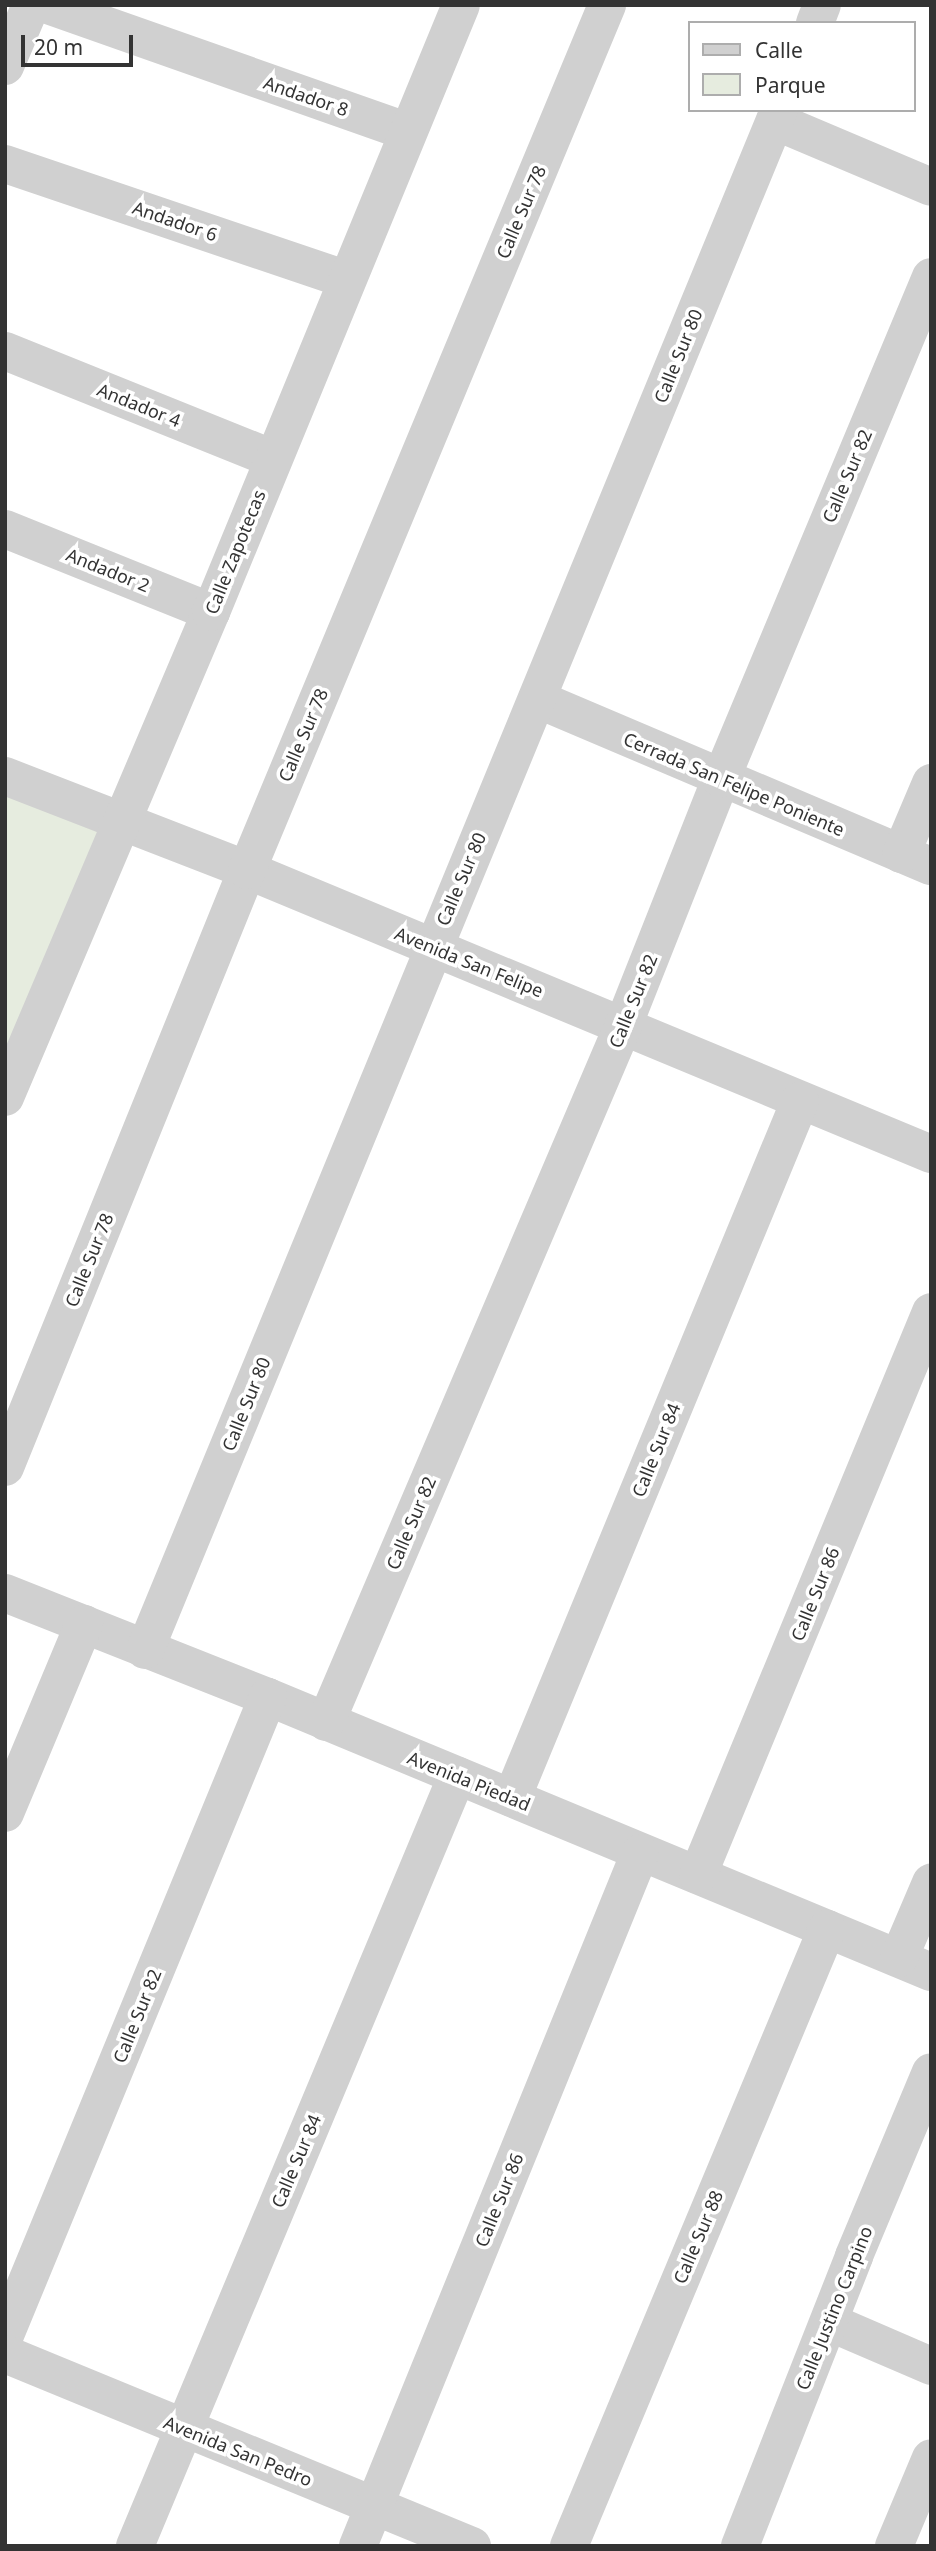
<!DOCTYPE html>
<html>
<head>
<meta charset="utf-8">
<style>
	body { margin:0 }
	#map { position:relative; width:936px; height:2551px; overflow:hidden; background:#fff; font-family:"Noto Sans",sans-serif }
	div>[style] { position:absolute }
	.green>* { inset:0; background:#e6ecdf }
	.minor>* { height:38px; margin:-19px; padding:0 19px; transform-origin:19px; border-radius:19px; background:#d0d0d0 }
	span { translate:-50% -50%; white-space:nowrap; text-align:center; line-height:1.15; -webkit-text-stroke:7px #fff; paint-order:stroke }
	.street-label { font-size:18px; color:#333 }
	.frame { position:absolute; inset:0; border:7px solid #333; pointer-events:none }
	.legend { position:absolute; left:688px; top:21px; width:228px; height:91px; box-sizing:border-box; background:#fff; border:2px solid #adadad; margin:0; padding:9px 12px; list-style:none; font-size:21px; color:#333 }
	.legend li { display:flex; align-items:center; gap:14px; height:35px }
	.legend b { width:35px; border:2px solid #adadad }
	.scale { position:absolute; left:21px; top:35px; width:112px; height:32px; box-sizing:border-box; border:4px solid #333; border-top:0; padding-left:9px; font-size:21px; line-height:24px; white-space:nowrap; color:#333; -webkit-text-stroke:5px #fff; paint-order:stroke }
</style>
</head>
<body>
<div id="map">
	<div class="green">
		<i style="clip-path:polygon(5px 786px,114px 829px,5px 1089px)"></i>
	</div>
	<div class="minor">
		<i style="left:48px;top:5px;width:380px;rotate:19.4deg"></i>
		<i style="left:815px;top:23px;width:19px;rotate:-69deg"></i>
		<i style="left:5px;top:66px;width:66px;rotate:-66.9deg"></i>
		<i style="left:775px;top:121px;width:169px;rotate:22.9deg"></i>
		<i style="left:5px;top:164px;width:359px;rotate:18.7deg"></i>
		<i style="left:5px;top:351px;width:289px;rotate:21.9deg"></i>
		<i style="left:5px;top:529px;width:222px;rotate:21.9deg"></i>
		<i style="left:537px;top:699px;width:428px;rotate:23deg"></i>
		<i style="left:5px;top:776px;width:260px;rotate:21.2deg"></i>
		<i style="left:247px;top:870px;width:741px;rotate:22.55deg"></i>
		<i style="left:901px;top:854px;width:77px;rotate:-67.1deg"></i>
		<i style="left:5px;top:1097px;width:527px;rotate:-66.99deg"></i>
		<i style="left:211px;top:612px;width:656px;rotate:-67.62deg"></i>
		<i style="left:5px;top:1467px;width:644px;rotate:-67.93deg"></i>
		<i style="left:247px;top:870px;width:937px;rotate:-67.4deg"></i>
		<i style="left:5px;top:1593px;width:283px;rotate:21.6deg"></i>
		<i style="left:268px;top:1697px;width:718px;rotate:22.53deg"></i>
		<i style="left:145px;top:1650px;width:1665px;rotate:-67.62deg"></i>
		<i style="left:326px;top:1722px;width:757px;rotate:-66.89deg"></i>
		<i style="left:623px;top:1026px;width:266px;rotate:-68.4deg"></i>
		<i style="left:721px;top:779px;width:544px;rotate:-67.3deg"></i>
		<i style="left:512px;top:1798px;width:754px;rotate:-67.55deg"></i>
		<i style="left:5px;top:1813px;width:205px;rotate:-67.3deg"></i>
		<i style="left:698px;top:1875px;width:609px;rotate:-67.52deg"></i>
		<i style="left:899px;top:1958px;width:82px;rotate:-66.9deg"></i>
		<i style="left:829px;top:2322px;width:111px;rotate:23.3deg"></i>
		<i style="left:5px;top:2335px;width:690px;rotate:-67.6deg"></i>
		<i style="left:5px;top:2354px;width:505px;rotate:22.35deg"></i>
		<i style="left:135px;top:2546px;width:835px;rotate:-67.31deg"></i>
		<i style="left:358px;top:2546px;width:748px;rotate:-67.86deg"></i>
		<i style="left:569px;top:2546px;width:669px;rotate:-67.31deg"></i>
		<i style="left:740px;top:2546px;width:312px;rotate:-68.5deg"></i>
		<i style="left:854px;top:2256px;width:199px;rotate:-67.3deg"></i>
		<i style="left:894px;top:2546px;width:95px;rotate:-67.2deg"></i>
	</div>
	<div class="street-label">
		<span style="left:306px;top:96px;rotate:19deg">Andador 8</span>
		<span style="left:521px;top:212px;rotate:-67deg">Calle Sur 78</span>
		<span style="left:175px;top:221px;rotate:19deg">Andador 6</span>
		<span style="left:678px;top:356px;rotate:-68deg">Calle Sur 80</span>
		<span style="left:139px;top:405px;rotate:22deg">Andador 4</span>
		<span style="left:847px;top:476px;rotate:-67deg">Calle Sur 82</span>
		<span style="left:235px;top:552px;rotate:-68deg">Calle Zapotecas</span>
		<span style="left:108px;top:570px;rotate:22deg">Andador 2</span>
		<span style="left:303px;top:735px;rotate:-67deg">Calle Sur 78</span>
		<span style="left:734px;top:784px;rotate:23deg">Cerrada San Felipe Poniente</span>
		<span style="left:461px;top:879px;rotate:-67deg">Calle Sur 80</span>
		<span style="left:469px;top:962px;rotate:22deg">Avenida San Felipe</span>
		<span style="left:633px;top:1001px;rotate:-68deg">Calle Sur 82</span>
		<span style="left:89px;top:1260px;rotate:-68deg">Calle Sur 78</span>
		<span style="left:246px;top:1404px;rotate:-68deg">Calle Sur 80</span>
		<span style="left:656px;top:1450px;rotate:-68deg">Calle Sur 84</span>
		<span style="left:411px;top:1523px;rotate:-67deg">Calle Sur 82</span>
		<span style="left:815px;top:1594px;rotate:-68deg">Calle Sur 86</span>
		<span style="left:469px;top:1781px;rotate:22deg">Avenida Piedad</span>
		<span style="left:137px;top:2016px;rotate:-68deg">Calle Sur 82</span>
		<span style="left:296px;top:2161px;rotate:-67deg">Calle Sur 84</span>
		<span style="left:499px;top:2200px;rotate:-68deg">Calle Sur 86</span>
		<span style="left:698px;top:2237px;rotate:-67deg">Calle Sur 88</span>
		<span style="left:834px;top:2308px;rotate:-68deg">Calle Justino Carpino</span>
		<span style="left:238px;top:2451px;rotate:22deg">Avenida San Pedro</span>
	</div>
	<div class="frame"></div>
	<ul class="legend">
	<li><b style="height:9px;background:#d0d0d0"></b>Calle</li>
	<li><b style="height:19px;background:#e6ecdf"></b>Parque</li>
	</ul>
	<div class="scale">20 m</div>
</div>
</body>
</html>
